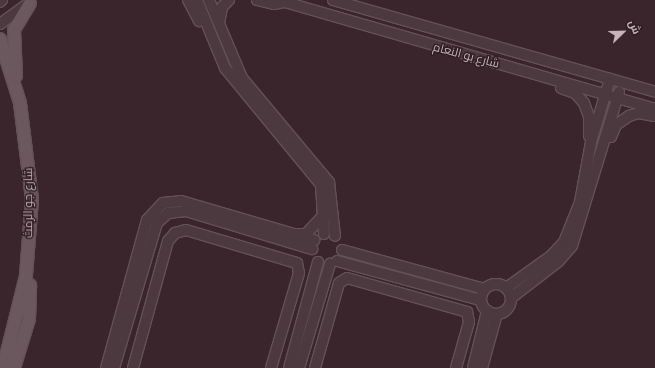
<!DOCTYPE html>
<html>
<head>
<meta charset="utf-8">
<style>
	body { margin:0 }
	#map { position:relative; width:655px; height:368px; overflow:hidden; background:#3a252d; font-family:Figtree,Cairo,sans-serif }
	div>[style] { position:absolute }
	.roads { filter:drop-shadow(1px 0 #635157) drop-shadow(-1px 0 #635157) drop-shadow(0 1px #635157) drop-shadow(0 -1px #635157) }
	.minor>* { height:10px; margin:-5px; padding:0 5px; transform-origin:5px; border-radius:5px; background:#4b393f }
	.minor>.ring { margin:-5px; padding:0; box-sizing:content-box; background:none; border:10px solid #4b393f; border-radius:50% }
	.major>* { height:12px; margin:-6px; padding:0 6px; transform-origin:6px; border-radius:6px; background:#6b575e }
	span { translate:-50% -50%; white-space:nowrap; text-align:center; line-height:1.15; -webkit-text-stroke:3px #301e24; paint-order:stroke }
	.street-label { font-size:12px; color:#c6b4ba }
	.north { position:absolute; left:603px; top:12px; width:40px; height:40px; -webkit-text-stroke:3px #301e24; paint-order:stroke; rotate:67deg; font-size:11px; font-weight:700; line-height:16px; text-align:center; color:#c6b4ba }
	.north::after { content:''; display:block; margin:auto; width:14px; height:18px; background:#c6b4ba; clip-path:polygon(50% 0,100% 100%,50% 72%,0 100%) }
</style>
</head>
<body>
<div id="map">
	<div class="roads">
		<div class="minor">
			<i style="left:188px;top:0;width:24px;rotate:62deg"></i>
			<i style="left:197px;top:0;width:74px;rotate:67.6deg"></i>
			<i style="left:225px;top:68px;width:151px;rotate:50.6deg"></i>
			<i style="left:321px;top:185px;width:49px;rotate:86.5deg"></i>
			<i style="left:209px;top:0;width:85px;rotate:67.1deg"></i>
			<i style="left:242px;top:78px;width:136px;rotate:50.1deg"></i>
			<i style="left:329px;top:182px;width:54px;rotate:83.7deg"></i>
			<i style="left:257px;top:0;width:17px;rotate:13deg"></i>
			<i style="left:274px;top:4px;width:10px;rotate:-11deg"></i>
			<i style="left:278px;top:0;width:392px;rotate:16.1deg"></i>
			<i style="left:333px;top:0;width:335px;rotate:15.9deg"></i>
			<i style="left:0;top:2px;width:3px;rotate:-45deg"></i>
			<i style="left:219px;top:23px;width:16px;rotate:-79deg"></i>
			<i style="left:222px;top:7px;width:10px;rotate:-45deg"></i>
			<i style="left:0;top:24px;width:36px;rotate:-36deg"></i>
			<i style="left:561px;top:88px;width:15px;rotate:20deg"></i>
			<i style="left:575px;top:93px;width:13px;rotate:48deg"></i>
			<i style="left:584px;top:103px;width:15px;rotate:70deg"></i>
			<i style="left:589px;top:117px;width:19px;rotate:90deg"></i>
			<i style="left:611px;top:137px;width:13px;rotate:-67deg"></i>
			<i style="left:616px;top:125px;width:16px;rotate:-35deg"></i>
			<i style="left:629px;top:116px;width:10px;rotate:-17deg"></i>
			<i style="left:639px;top:113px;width:16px;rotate:11deg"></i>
			<i style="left:297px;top:234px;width:9px"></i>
			<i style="left:306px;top:234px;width:26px;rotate:-47deg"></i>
			<i style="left:342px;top:250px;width:148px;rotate:15.3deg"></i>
			<i style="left:337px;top:261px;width:149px;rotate:15.2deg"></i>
			<i class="ring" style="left:481px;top:284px;width:20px;height:20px"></i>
			<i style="left:506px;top:288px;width:55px;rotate:-35.4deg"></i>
			<i style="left:551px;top:256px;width:19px;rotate:-47deg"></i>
			<i style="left:564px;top:242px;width:43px;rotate:-68.2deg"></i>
			<i style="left:580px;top:202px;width:61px;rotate:-79.6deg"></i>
			<i style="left:591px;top:142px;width:66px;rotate:-73.2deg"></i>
			<i style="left:511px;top:298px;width:59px;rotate:-37.5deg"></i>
			<i style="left:558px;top:262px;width:21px;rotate:-49deg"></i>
			<i style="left:572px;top:246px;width:161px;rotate:-73deg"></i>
			<i style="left:106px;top:368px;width:154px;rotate:-74.5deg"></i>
			<i style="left:147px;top:220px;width:23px;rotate:-47deg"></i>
			<i style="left:163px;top:203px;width:18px;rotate:-6deg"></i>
			<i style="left:181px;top:201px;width:139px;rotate:16.3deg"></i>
			<i style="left:114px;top:368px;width:151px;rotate:-73.5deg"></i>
			<i style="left:157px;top:223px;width:15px;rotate:-42deg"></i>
			<i style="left:168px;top:213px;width:18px;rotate:-6deg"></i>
			<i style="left:186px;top:211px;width:132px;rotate:16.8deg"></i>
			<i style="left:133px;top:368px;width:132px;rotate:-74.6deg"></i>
			<i style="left:168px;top:241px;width:11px;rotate:-49deg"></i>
			<i style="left:175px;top:233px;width:11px;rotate:-15deg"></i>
			<i style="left:186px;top:230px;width:116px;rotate:16.6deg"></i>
			<i style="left:297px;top:263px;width:10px;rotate:79deg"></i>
			<i style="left:299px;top:273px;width:99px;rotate:106.4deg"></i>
			<i style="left:289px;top:368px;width:110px;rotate:-74.7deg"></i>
			<i style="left:299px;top:368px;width:109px;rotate:-73.4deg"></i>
			<i style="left:315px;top:368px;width:88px;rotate:-74.2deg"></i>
			<i style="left:339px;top:283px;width:9px;rotate:-32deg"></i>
			<i style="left:347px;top:278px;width:125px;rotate:15.8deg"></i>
			<i style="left:467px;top:312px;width:10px;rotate:79deg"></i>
			<i style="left:469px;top:322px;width:48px;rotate:105.8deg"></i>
			<i style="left:473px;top:368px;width:59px;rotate:-76.2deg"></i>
			<i style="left:482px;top:368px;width:56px;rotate:-74.5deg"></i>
		</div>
		<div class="major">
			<i style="left:0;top:39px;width:67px;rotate:72.6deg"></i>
			<i style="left:20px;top:103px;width:97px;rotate:82.9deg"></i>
			<i style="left:32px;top:199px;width:77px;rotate:94.5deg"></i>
			<i style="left:26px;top:276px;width:95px;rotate:104deg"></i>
			<i style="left:16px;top:76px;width:46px;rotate:-92.5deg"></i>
			<i style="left:14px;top:30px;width:31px;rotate:-59deg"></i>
			<i style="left:14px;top:368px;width:51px;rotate:-73deg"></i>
			<i style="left:29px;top:319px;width:34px;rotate:-88deg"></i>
		</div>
	</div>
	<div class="street-label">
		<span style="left:466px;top:56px;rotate:15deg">شارع بو النعام</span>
		<span style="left:29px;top:203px;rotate:-90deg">شارع جو الرمث</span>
	</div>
	<div class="north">ش</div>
</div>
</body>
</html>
